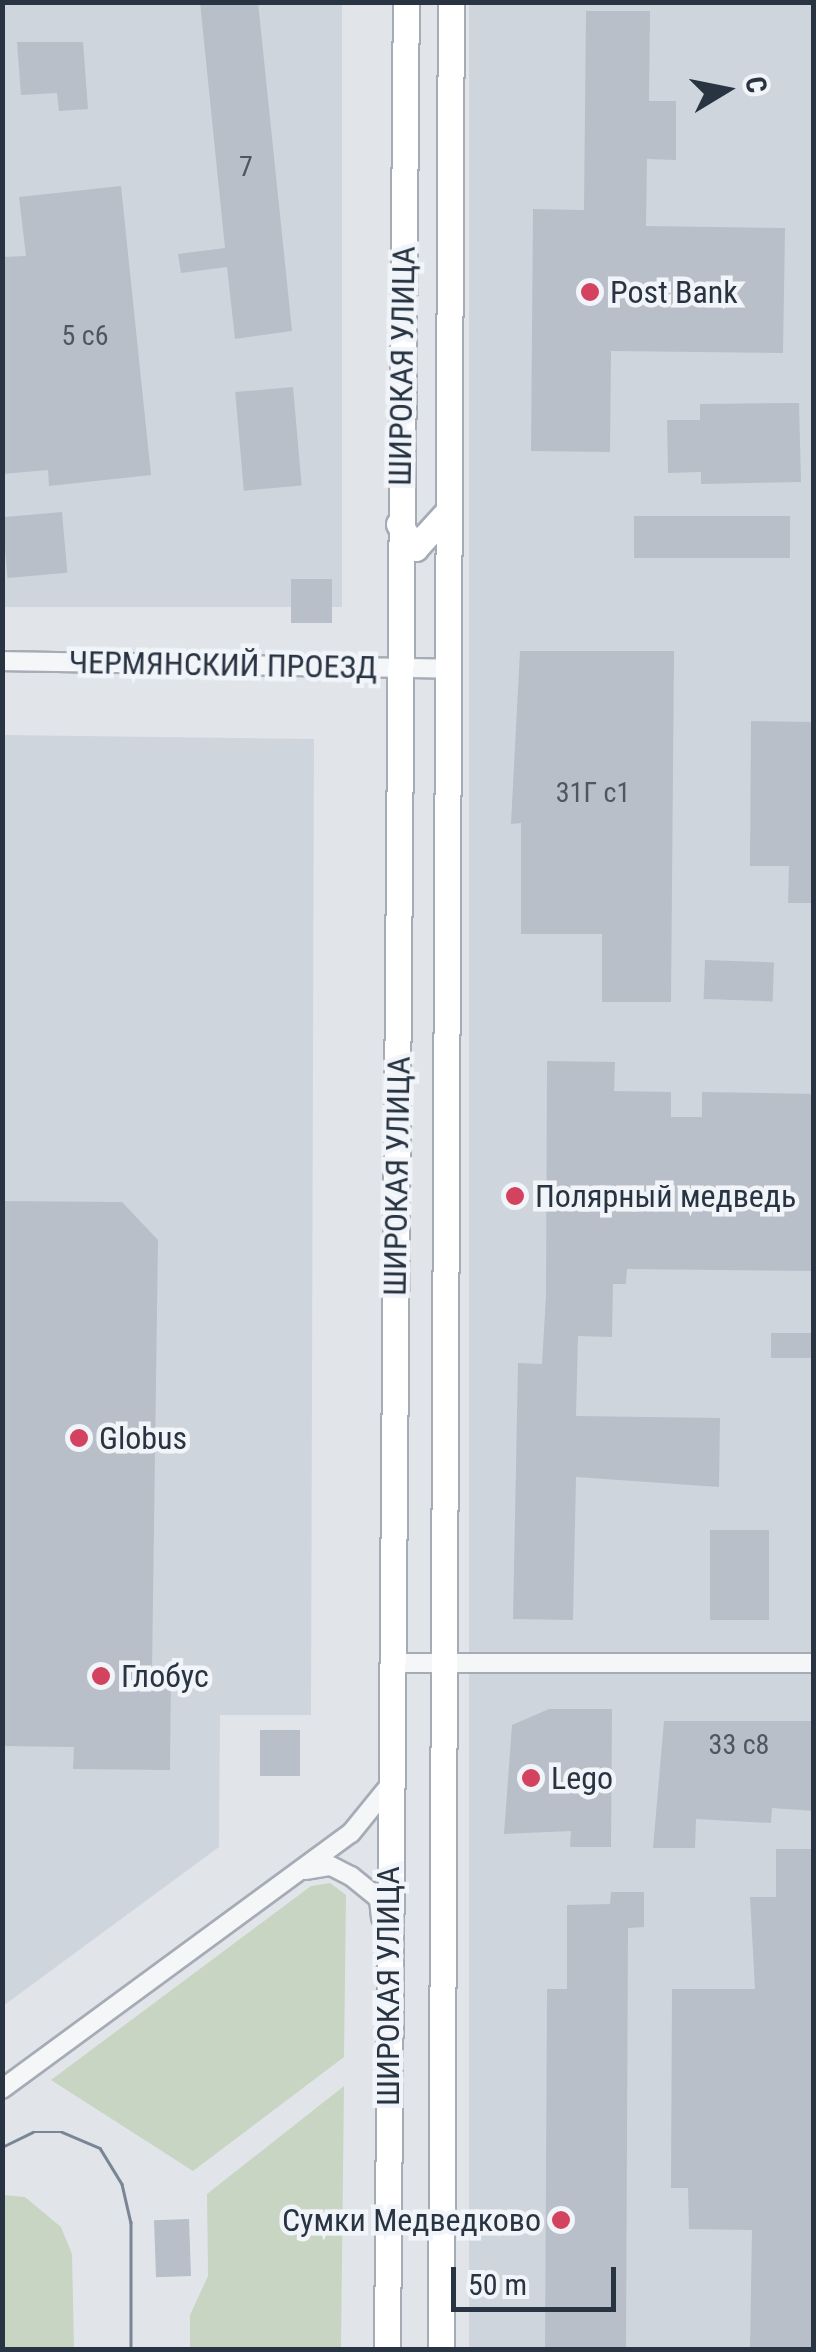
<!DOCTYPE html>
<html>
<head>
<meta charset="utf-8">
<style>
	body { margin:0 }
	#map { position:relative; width:816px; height:2352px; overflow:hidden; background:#e1e5ea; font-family:"Roboto Condensed",sans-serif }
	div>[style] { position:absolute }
	.built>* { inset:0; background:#cfd5dd; transform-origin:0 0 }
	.green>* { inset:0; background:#c8d5c2 }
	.building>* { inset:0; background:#b8bfc8; transform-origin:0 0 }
	.roads { filter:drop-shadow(2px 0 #a6acb5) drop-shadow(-2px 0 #a6acb5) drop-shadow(0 2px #a6acb5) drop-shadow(0 -2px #a6acb5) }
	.minor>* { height:18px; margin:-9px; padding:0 9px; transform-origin:9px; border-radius:9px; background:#f4f6f8 }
	.secondary>* { height:25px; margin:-12.5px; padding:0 12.5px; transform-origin:12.5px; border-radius:12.5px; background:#fff }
	.tram>* { height:2.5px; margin:-1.25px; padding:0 1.25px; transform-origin:1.25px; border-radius:1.25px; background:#7a8595 }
	.dots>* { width:28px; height:28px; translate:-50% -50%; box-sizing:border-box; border:5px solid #f1f4f8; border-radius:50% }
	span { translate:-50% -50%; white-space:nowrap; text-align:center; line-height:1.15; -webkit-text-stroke:9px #f1f4f8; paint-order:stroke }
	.number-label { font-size:28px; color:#4d5764 }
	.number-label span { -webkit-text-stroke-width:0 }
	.poi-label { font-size:32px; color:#293443 }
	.left { translate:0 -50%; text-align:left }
	.right { translate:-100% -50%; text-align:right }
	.street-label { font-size:32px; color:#293443 }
	.frame { position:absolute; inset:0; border:5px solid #293443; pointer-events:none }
	.north { position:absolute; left:676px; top:40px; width:100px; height:100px; -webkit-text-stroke:8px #f1f4f8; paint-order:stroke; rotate:80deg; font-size:28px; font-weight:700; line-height:40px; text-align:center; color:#293443 }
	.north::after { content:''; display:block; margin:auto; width:35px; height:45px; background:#293443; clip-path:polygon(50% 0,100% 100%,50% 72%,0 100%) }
	.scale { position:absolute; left:451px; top:2267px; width:165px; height:45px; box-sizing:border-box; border:5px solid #293443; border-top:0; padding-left:12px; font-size:30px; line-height:35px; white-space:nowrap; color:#293443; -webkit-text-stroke:8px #f1f4f8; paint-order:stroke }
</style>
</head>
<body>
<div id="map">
	<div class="built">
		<i style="left:3px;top:3px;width:339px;height:604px"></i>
		<i style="left:469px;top:3px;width:344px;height:2347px"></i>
		<i style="clip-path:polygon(3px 735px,314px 739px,311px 1715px,220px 1715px,219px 1847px,3px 2006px)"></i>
	</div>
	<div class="green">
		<i style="clip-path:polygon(330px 1883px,346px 1895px,344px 2057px,193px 2171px,51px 2080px,311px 1886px)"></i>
		<i style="clip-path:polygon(344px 2086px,341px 2349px,190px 2349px,190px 2315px,208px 2276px,207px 2194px)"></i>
		<i style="clip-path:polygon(3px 2195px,25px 2197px,61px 2227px,72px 2254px,74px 2349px,3px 2349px)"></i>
	</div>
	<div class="building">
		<i style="clip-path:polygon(200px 2px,258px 2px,292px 331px,235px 339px,227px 267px,181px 273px,178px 254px,225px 248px)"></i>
		<i style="clip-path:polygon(586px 11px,650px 11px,649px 101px,676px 101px,676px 160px,647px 159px,646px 226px,785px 228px,783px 353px,611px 351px,610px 452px,531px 451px,533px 209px,584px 210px)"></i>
		<i style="clip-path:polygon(17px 42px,83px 42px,88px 109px,59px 111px,57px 93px,21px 95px)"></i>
		<i style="clip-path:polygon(121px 186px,151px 475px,49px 486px,48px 470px,2px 474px,2px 257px,26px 256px,19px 197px)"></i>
		<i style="left:293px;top:387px;width:99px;height:58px;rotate:85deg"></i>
		<i style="clip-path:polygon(799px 403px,801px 482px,701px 484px,701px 472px,668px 473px,667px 420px,700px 420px,700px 404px)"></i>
		<i style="left:62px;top:512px;width:61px;height:60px;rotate:85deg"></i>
		<i style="left:634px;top:516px;width:156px;height:42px"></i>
		<i style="left:291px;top:579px;width:41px;height:44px"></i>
		<i style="clip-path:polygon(520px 651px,674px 651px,671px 1002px,602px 1002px,602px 934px,521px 934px,521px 823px,511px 824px)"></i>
		<i style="clip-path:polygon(751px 721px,814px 722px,814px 903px,788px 903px,789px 866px,750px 866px)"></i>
		<i style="left:705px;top:960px;width:69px;height:39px;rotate:2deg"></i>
		<i style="clip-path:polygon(547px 1061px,615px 1062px,614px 1091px,671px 1092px,671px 1117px,702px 1117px,702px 1092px,814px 1094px,814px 1271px,627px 1269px,626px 1284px,613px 1284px,612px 1337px,578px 1336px,576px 1416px,720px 1418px,719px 1487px,576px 1477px,573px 1620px,513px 1619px,518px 1363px,542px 1364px,546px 1296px)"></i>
		<i style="clip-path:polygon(2px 1201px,122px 1202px,158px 1240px,152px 1670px,171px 1670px,170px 1770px,73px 1769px,74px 1747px,2px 1746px)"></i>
		<i style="left:771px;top:1333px;width:43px;height:25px"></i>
		<i style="left:710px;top:1530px;width:59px;height:90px"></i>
		<i style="clip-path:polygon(612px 1709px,611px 1847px,570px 1847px,571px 1831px,504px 1834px,512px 1725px,549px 1709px)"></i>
		<i style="clip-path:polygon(664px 1721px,814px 1721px,814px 1811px,772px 1808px,771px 1823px,696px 1819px,695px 1848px,653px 1848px)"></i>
		<i style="left:260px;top:1730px;width:40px;height:46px"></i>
		<i style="clip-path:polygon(776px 1849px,814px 1849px,814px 2350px,750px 2350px,752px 2230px,689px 2229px,688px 2188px,671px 2188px,672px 1989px,755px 1989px,750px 1897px,776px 1897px)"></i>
		<i style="clip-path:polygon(611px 1892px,644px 1892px,644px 1927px,628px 1928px,626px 2350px,545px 2350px,547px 1989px,567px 1989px,567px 1905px,610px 1904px)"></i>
		<i style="left:189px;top:2219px;width:57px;height:35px;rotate:88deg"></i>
	</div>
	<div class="roads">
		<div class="minor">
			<i style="left:2px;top:661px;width:442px;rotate:1deg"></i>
			<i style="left:390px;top:1663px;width:424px"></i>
			<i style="left:305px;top:1870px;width:26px;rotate:-9deg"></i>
			<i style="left:331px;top:1866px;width:22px;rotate:27deg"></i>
			<i style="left:351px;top:1876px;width:36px;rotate:39deg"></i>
			<i style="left:379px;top:1899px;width:19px;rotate:84deg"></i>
			<i style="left:2px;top:2089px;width:433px;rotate:-36.3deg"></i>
			<i style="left:351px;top:1833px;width:60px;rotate:-51deg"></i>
		</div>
		<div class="secondary">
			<i style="left:399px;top:524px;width:29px;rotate:56deg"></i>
			<i style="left:415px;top:548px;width:45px;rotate:-47.7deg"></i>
			<i style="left:387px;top:2350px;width:2348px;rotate:-89.54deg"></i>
			<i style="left:441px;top:2350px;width:2348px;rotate:-89.76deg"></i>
		</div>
	</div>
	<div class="tram">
		<i style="left:2px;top:2147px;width:34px;rotate:-26deg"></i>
		<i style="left:33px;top:2132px;width:29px"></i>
		<i style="left:62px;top:2132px;width:41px;rotate:22.8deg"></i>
		<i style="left:100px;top:2148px;width:42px;rotate:58.6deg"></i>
		<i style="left:122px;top:2184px;width:39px;rotate:77deg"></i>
		<i style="left:131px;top:2222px;width:128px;rotate:90deg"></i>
	</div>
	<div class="dots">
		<i style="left:590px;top:292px;background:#d3435f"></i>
		<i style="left:515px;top:1196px;background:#d3435f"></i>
		<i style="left:79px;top:1438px;background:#d3435f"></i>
		<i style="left:101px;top:1676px;background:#d3435f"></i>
		<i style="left:531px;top:1778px;background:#d3435f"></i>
		<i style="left:561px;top:2220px;background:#d3435f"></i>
	</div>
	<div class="number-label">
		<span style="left:246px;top:167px">7</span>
		<span style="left:85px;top:336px">5 с6</span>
		<span style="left:593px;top:793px">31Г с1</span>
		<span style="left:739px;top:1745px">33 с8</span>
	</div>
	<div class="poi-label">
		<span class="left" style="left:610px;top:292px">Post Bank</span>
		<span class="left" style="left:535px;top:1196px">Полярный медведь</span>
		<span class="left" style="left:99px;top:1438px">Globus</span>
		<span class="left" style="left:121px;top:1676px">Глобус</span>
		<span class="left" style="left:551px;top:1778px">Lego</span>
		<span class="right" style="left:541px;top:2220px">Сумки Медведково</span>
	</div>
	<div class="street-label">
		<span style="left:402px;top:366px;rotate:-89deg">ШИРОКАЯ УЛИЦА</span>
		<span style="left:223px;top:665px;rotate:1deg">ЧЕРМЯНСКИЙ ПРОЕЗД</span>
		<span style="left:397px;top:1176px;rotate:-89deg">ШИРОКАЯ УЛИЦА</span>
		<span style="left:388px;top:1986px;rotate:-90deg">ШИРОКАЯ УЛИЦА</span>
	</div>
	<div class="frame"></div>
	<div class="north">С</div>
	<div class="scale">50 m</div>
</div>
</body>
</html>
